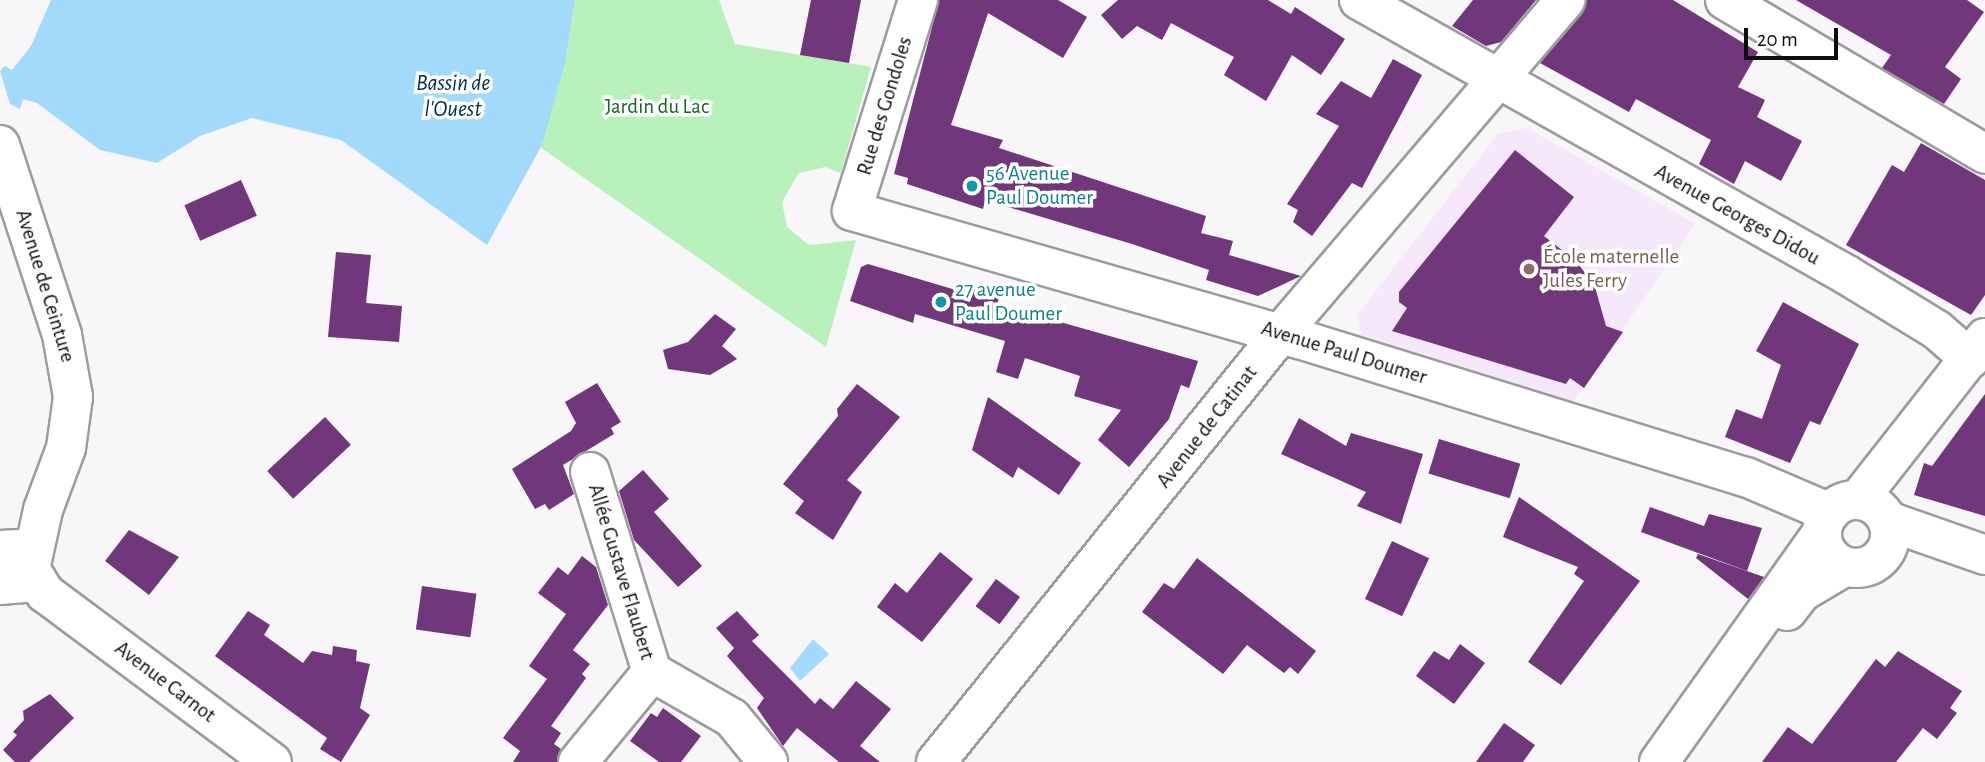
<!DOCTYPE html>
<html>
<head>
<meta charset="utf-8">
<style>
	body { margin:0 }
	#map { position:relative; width:1985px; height:762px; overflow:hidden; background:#f8f6f9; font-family:"Alegreya Sans",sans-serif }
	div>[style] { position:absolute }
	.education>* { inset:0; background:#f6e7fa }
	.green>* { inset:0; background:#b8f2ba }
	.water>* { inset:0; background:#a2dafc }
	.building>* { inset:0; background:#70377b; transform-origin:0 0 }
	.roads { filter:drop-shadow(2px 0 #9d9b9e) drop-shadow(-2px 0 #9d9b9e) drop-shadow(0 2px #9d9b9e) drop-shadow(0 -2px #9d9b9e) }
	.street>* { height:38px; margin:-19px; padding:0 19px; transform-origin:19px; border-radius:19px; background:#fff }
	.secondary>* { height:38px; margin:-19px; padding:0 19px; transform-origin:19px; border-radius:19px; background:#fff }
	.secondary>.ring { margin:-19px; padding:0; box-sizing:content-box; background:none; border:38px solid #fff; border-radius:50% }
	.dots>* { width:19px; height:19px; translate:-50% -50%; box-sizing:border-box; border:4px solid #fff; border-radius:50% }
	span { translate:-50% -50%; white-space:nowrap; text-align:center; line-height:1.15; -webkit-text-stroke:7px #fff; paint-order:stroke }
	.street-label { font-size:21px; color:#0f0e0f }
	.park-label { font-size:21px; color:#176525 }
	.culture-label { font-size:21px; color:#0d838f }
	.left { translate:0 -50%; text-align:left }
	.education-label { font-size:21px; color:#785e54 }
	.water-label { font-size:23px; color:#002d43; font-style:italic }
	.scale { position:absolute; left:1744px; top:28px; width:94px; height:32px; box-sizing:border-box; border:4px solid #0f0e0f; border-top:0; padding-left:9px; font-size:21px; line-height:24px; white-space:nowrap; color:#0f0e0f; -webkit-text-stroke:5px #fff; paint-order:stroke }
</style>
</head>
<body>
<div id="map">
	<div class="education">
		<i style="clip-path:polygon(1527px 128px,1695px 224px,1572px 403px,1363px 343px,1357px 315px,1498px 134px)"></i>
	</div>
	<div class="green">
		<i style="clip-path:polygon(575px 0,719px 0,735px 44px,871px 67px,841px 173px,825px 167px,799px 173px,782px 202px,787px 227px,809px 245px,856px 240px,826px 347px,540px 147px,565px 64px)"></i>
	</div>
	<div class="water">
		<i style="clip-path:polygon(51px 0,575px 0,565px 64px,542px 145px,487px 245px,341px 140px,252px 118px,200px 136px,157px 163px,100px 150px,37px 103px,23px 99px,20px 109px,10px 104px,0 71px,5px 66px,12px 70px,31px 46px)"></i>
		<i style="clip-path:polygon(813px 639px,829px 654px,800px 681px,790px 668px)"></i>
	</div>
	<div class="building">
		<i style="clip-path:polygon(811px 0,861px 0,849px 63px,800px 55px)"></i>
		<i style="clip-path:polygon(939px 0,1058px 0,1087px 17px,1063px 58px,988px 13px,951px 125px,1003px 140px,999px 148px,1206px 216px,1201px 233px,1233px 241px,1229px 255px,1301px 276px,1258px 296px,1206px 280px,1209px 270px,1132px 244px,985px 200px,983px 209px,907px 184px,908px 178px,894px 174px)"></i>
		<i style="clip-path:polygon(1118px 0,1268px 0,1291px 14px,1295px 7px,1345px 39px,1321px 75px,1292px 55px,1266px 101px,1224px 75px,1234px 57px,1171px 23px,1162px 40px,1137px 26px,1122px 39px,1101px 15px)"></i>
		<i style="clip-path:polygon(1473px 0,1536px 0,1501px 42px,1486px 46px,1452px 26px)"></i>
		<i style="clip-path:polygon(1586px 0,1673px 0,1758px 52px,1738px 87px,1765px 100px,1757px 117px,1802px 141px,1781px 181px,1745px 161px,1734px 184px,1699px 164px,1711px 140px,1636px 99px,1629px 112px,1540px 63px,1582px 14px)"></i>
		<i style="clip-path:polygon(1796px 0,1967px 0,1984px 12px,1945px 67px,1961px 79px,1944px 104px,1882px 68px,1891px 55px)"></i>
		<i style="clip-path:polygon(1393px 59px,1422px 75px,1362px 188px,1352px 183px,1312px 236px,1293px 222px,1298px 210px,1287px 204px,1339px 126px,1316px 114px,1341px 81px,1371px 98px)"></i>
		<i style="clip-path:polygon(1921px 143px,1985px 180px,1985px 295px,1971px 315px,1846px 245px,1892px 165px,1904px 172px)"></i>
		<i style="clip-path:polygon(1515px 150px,1574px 197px,1544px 236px,1577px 262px,1595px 287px,1606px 326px,1623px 332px,1584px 388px,1570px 378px,1566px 384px,1392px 331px,1407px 308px,1399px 302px,1399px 292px)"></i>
		<i style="left:241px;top:180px;width:39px;height:62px;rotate:66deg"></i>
		<i style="clip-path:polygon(336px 252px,371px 255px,366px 303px,402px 306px,399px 342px,328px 337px)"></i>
		<i style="clip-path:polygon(868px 264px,966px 293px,969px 282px,1001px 292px,997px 304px,1198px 361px,1189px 388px,1181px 385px,1169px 419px,1129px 467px,1098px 440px,1121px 410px,1074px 396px,1080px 376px,1025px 358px,1018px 379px,996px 372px,1005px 341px,915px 314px,913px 323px,850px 301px,861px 267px)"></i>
		<i style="clip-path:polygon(1783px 302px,1859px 344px,1820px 425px,1810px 421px,1790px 463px,1725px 437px,1736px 409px,1762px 419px,1781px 365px,1756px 351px)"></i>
		<i style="clip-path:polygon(715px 314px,736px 329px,722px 346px,737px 359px,710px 375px,668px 369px,663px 350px,688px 342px)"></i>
		<i style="clip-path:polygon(597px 383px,621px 422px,611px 428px,614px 434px,563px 465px,574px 494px,549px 510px,545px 504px,535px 509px,512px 469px,571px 431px,576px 423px,565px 402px)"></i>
		<i style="clip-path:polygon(857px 384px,900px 417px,847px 480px,862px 492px,833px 540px,795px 513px,804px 501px,783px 484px,838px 416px,837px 409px)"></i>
		<i style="clip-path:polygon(1985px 394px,1985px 516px,1914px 495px,1924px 463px,1932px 466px)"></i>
		<i style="clip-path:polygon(988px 397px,1081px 463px,1059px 495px,1018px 467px,1013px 478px,972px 450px)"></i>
		<i style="left:325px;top:417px;width:38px;height:79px;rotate:47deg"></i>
		<i style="clip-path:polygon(1299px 418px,1346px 446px,1351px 433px,1423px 454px,1401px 524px,1357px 506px,1366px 492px,1281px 454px)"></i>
		<i style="left:1439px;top:439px;width:85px;height:36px;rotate:17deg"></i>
		<i style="clip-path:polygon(643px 470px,669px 499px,654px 512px,702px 566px,678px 587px,634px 540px,619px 491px)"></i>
		<i style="clip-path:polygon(1519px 497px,1640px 581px,1561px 685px,1528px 662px,1584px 581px,1574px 574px,1578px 567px,1503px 537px)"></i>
		<i style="clip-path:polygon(1650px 507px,1704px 526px,1709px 514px,1762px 528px,1747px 571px,1641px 532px)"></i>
		<i style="clip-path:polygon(129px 530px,179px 557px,149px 595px,105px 561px)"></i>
		<i style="left:1392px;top:541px;width:41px;height:64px;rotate:25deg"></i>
		<i style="clip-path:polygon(940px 552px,973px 579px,922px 642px,877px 607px,895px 583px,907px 593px)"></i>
		<i style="clip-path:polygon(1698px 554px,1764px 577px,1748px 599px,1696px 558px)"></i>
		<i style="clip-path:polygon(582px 556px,596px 567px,608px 605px,573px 650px,590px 664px,582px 674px,586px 678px,551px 726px,561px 733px,554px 744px,561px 749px,557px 762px,513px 762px,520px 751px,503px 738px,547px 679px,529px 666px,566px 614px,538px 593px,558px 567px,568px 575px)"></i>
		<i style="clip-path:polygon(1197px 558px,1316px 651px,1298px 674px,1290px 667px,1284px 673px,1247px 645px,1223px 674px,1142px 612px,1164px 583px,1174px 589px)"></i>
		<i style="left:996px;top:579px;width:30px;height:34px;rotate:37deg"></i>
		<i style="left:422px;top:586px;width:55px;height:44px;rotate:8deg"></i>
		<i style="clip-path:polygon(248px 611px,270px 625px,264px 635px,303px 663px,312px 651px,332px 655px,333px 646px,357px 650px,356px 661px,370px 664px,360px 708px,370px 715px,341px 762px,320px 749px,327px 738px,215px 656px)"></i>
		<i style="clip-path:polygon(737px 611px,759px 635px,752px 641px,815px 704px,820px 698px,833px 709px,856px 681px,891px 709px,860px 746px,880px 762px,839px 762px,797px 728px,783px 746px,757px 708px,764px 698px,727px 656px,734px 648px,716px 628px)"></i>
		<i style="clip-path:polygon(1460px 644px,1485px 663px,1454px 704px,1416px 676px,1434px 651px,1449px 660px)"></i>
		<i style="clip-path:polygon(1898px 651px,1962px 691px,1950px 708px,1957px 713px,1937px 739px,1923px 728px,1896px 762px,1762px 762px,1788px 727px,1812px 744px,1876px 659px,1885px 667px)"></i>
		<i style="clip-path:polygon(50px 694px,74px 718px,29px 762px,15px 762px,3px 750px,17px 735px,13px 732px,24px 720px,23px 711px)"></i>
		<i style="clip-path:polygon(663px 708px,701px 736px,681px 762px,659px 762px,630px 741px,651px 713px,657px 717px)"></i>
		<i style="clip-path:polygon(1504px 723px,1535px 745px,1523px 762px,1476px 762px)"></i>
	</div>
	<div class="roads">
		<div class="street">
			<i style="left:918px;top:0;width:221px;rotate:107.4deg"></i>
			<i style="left:852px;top:211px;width:465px;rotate:16deg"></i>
			<i style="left:1299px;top:339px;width:468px;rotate:17.2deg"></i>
			<i style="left:1746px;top:477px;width:91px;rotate:23.2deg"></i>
			<i style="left:1359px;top:0;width:560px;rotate:29.4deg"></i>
			<i style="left:1847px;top:275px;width:105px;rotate:31.4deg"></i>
			<i style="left:1937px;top:330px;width:44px;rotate:41.3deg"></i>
			<i style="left:1725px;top:0;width:302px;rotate:30.6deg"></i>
			<i style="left:590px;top:472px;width:209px;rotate:72.8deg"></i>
			<i style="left:1888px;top:521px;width:103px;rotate:19.3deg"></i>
			<i style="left:31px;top:570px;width:27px;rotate:59deg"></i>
			<i style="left:45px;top:593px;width:283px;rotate:36.7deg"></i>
			<i style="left:578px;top:762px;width:117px;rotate:-50.6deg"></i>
			<i style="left:652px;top:672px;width:92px;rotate:29.9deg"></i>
			<i style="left:732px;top:718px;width:57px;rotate:50.7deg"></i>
			<i style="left:936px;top:762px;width:551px;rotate:-51.19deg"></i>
			<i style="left:1281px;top:333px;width:438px;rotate:-49.5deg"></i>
		</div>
		<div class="secondary">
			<i style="left:0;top:145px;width:200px;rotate:71.9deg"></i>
			<i style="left:62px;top:335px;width:63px;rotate:79.9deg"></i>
			<i style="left:73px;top:397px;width:51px;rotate:97.8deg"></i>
			<i style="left:66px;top:448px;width:66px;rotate:110.4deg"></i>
			<i style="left:43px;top:510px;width:56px;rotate:102.3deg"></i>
			<i class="ring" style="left:1822px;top:500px;width:30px;height:30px"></i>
			<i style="left:1858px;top:500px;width:206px;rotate:-51.9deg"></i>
			<i style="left:0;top:550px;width:20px;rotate:-3deg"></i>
			<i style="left:20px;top:549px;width:19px;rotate:55deg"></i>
			<i style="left:31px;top:565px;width:19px;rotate:111deg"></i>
			<i style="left:24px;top:583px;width:24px;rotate:175deg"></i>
			<i style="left:1787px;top:611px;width:24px;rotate:-52deg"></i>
			<i style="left:1802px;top:592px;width:49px;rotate:-30.8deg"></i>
			<i style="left:1659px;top:762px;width:281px;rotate:-54.6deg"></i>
		</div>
	</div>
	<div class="dots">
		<i style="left:972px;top:186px;background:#0f9aa8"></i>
		<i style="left:1529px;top:269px;background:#8d6e63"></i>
		<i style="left:941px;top:302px;background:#0f9aa8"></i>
	</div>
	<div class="street-label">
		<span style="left:885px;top:106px;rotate:-73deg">Rue des Gondoles</span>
		<span style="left:1737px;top:215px;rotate:29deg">Avenue Georges Didou</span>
		<span style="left:45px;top:286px;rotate:73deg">Avenue de Ceinture</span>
		<span style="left:1344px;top:353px;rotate:17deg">Avenue Paul Doumer</span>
		<span style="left:1207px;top:427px;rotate:-52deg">Avenue de Catinat</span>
		<span style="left:621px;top:572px;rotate:73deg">Allée Gustave Flaubert</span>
		<span style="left:165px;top:682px;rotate:37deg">Avenue Carnot</span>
	</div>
	<div class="park-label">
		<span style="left:657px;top:107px">Jardin du Lac</span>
	</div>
	<div class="culture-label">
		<span class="left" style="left:986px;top:186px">56 Avenue<br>Paul Doumer</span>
		<span class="left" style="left:955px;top:302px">27 avenue<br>Paul Doumer</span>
	</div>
	<div class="education-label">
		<span class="left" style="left:1543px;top:269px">École maternelle<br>Jules Ferry</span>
	</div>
	<div class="water-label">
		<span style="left:453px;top:97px">Bassin de<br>l'Ouest</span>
	</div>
	<div class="scale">20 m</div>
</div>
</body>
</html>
